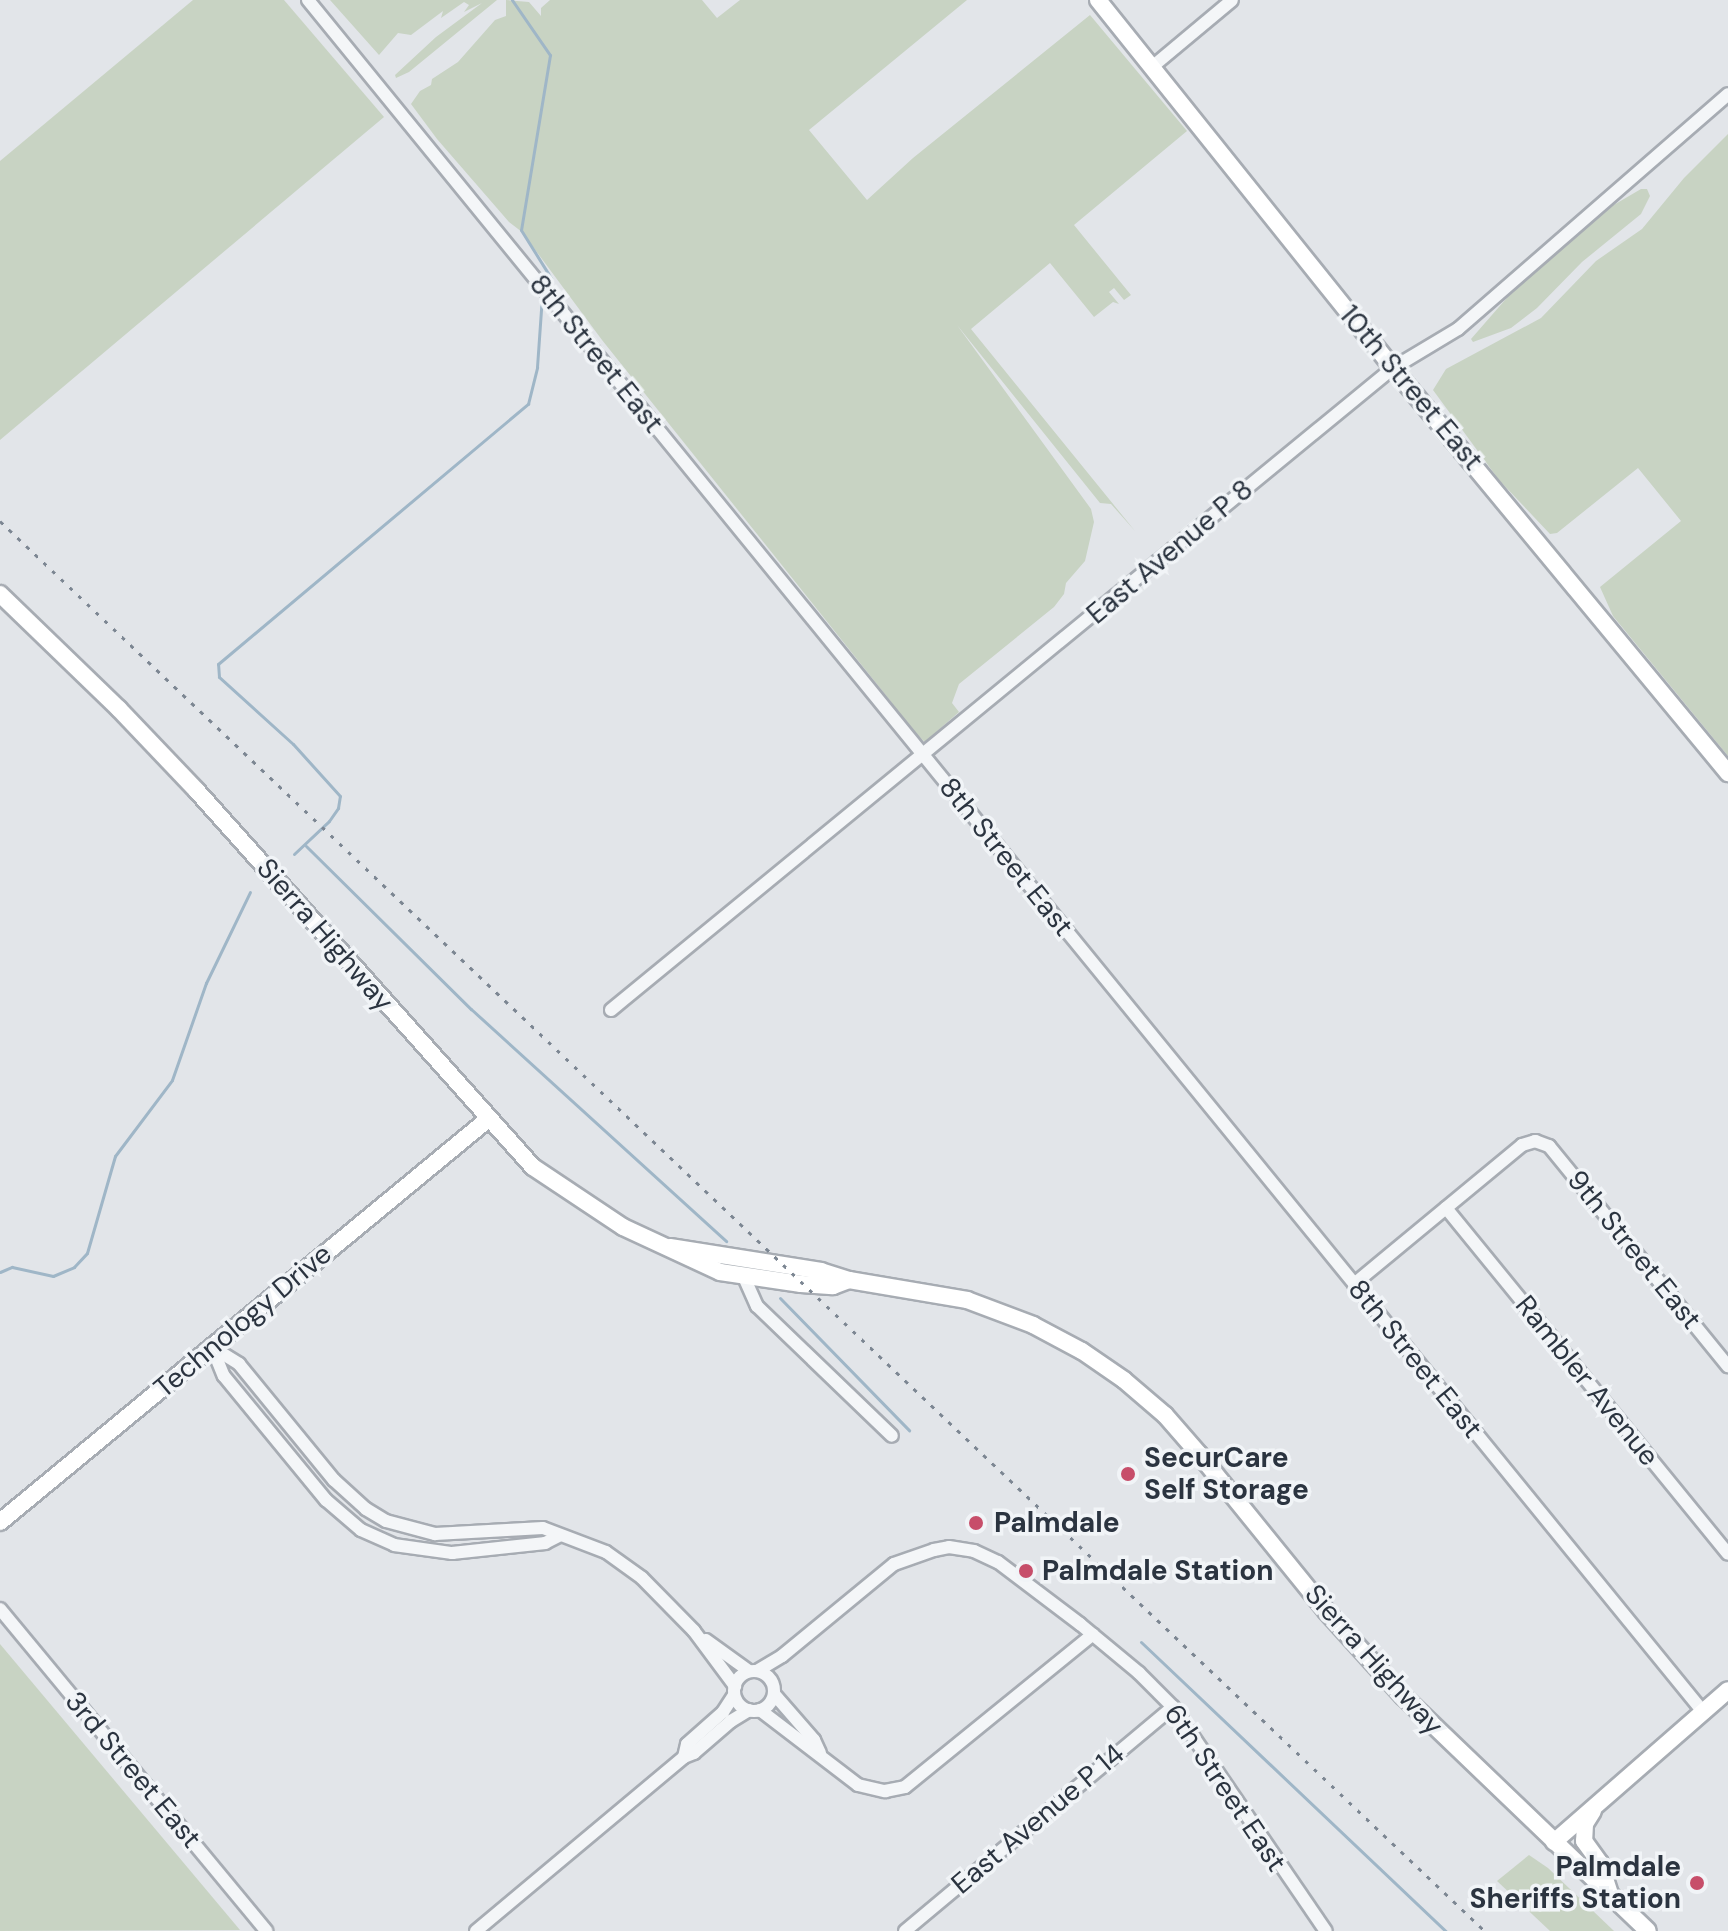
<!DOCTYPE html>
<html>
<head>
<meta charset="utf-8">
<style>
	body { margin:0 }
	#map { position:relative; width:1728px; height:1931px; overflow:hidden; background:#e2e5e9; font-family:"DM Sans",sans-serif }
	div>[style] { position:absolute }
	.green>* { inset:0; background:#c8d3c3 }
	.stream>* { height:3px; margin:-1.5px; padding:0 1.5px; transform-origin:1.5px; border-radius:1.5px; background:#9fb6c7 }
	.roads { filter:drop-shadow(2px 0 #a7acb3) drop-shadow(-2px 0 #a7acb3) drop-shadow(0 2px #a7acb3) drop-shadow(0 -2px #a7acb3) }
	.minor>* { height:12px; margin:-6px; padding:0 6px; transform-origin:6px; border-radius:6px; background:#f4f6f8 }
	.minor>.ring { margin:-6px; padding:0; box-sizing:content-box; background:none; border:12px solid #f4f6f8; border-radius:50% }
	.major>* { height:16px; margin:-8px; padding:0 8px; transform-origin:8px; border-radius:8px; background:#fff }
	.rail>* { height:3px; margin-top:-1.5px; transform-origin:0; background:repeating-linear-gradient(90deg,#7c8692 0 4px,transparent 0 12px) }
	.dots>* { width:22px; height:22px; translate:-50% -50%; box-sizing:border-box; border:4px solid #f1f4f7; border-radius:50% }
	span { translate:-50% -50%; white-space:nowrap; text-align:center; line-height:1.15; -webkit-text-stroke:7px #f1f4f7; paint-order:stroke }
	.street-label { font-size:28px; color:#2b3440 }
	.poi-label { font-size:28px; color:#2b3440; font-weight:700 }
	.left { translate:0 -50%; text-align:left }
	.right { translate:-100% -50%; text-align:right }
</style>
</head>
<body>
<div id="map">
	<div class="green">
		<i style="clip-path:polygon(193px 0,284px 0,384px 117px,0 440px,0 161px)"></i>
		<i style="clip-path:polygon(330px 0,497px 0,409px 72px,396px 78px,395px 75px,436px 37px,482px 3px,464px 12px,469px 5px,464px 2px,441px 18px,443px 11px,411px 35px,398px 33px,379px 55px)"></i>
		<i style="clip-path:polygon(506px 0,529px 2px,541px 16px,541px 8px,550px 0,702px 0,717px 18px,740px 0,967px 0,809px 130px,867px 200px,913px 158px,1090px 15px,1187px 131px,1074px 225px,1131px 295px,1124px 300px,1114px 288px,1109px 292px,1119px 304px,1113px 302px,1094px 317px,1050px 263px,971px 329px,1135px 531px,1111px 504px,1100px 503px,957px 325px,1091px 509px,1094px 522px,1085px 561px,1066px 583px,1064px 594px,1054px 607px,959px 684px,952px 703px,959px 712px,935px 733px,932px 741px,926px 743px,896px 715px,892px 703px,602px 340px,522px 232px,509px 222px,437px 139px,411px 104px,420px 91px,431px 85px,432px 79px,458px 62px,495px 20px,506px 16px)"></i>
		<i style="clip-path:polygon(1728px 134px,1728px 756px,1613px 616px,1600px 587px,1681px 521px,1638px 468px,1557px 533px,1550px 534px,1499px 480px,1433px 390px,1446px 369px,1541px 318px,1596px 261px,1642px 229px,1684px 178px)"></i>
		<i style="clip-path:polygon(1641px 189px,1647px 189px,1650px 196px,1641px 214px,1582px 262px,1537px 308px,1511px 328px,1473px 342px,1471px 339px,1512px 292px,1574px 234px,1600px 213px)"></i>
		<i style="clip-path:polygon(0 1644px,240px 1930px,0 1931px)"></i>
		<i style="clip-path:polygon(1529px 1855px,1548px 1868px,1614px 1931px,1550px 1931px,1497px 1881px)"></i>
	</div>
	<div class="stream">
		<i style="left:512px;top:0;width:67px;rotate:55.4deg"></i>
		<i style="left:550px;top:55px;width:177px;rotate:99.4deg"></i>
		<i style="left:521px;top:230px;width:57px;rotate:58deg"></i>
		<i style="left:551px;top:278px;width:12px;rotate:104deg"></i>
		<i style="left:306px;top:846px;width:232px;rotate:44.7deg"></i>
		<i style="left:471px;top:1009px;width:345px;rotate:42.3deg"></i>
		<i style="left:294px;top:854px;width:48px;rotate:-43.3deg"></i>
		<i style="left:329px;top:821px;width:16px;rotate:-55deg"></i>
		<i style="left:338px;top:808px;width:12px;rotate:-81deg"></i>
		<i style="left:340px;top:796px;width:70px;rotate:-132.1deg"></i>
		<i style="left:293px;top:744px;width:100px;rotate:-137.8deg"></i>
		<i style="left:219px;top:677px;width:13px;rotate:-94deg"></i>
		<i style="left:218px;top:664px;width:405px;rotate:-40deg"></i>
		<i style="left:528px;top:404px;width:38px;rotate:-76deg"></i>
		<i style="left:537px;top:367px;width:72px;rotate:-86deg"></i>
		<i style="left:0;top:1272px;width:13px;rotate:-23deg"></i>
		<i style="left:12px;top:1267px;width:42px;rotate:12.4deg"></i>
		<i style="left:53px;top:1276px;width:23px;rotate:-23deg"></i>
		<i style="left:74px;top:1267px;width:19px;rotate:-47deg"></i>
		<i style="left:87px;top:1253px;width:101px;rotate:-73.9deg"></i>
		<i style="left:115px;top:1156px;width:95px;rotate:-53.1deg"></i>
		<i style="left:172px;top:1080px;width:103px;rotate:-70.7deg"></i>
		<i style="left:206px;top:983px;width:101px;rotate:-64.2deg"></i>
		<i style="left:780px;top:1298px;width:185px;rotate:45.7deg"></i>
		<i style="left:1141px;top:1642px;width:420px;rotate:43.5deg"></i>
	</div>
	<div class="roads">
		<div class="minor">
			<i style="left:308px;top:0;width:2210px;rotate:50.82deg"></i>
			<i style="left:1152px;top:67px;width:104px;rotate:-39.9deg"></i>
			<i style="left:611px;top:1010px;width:1012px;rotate:-39.39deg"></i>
			<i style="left:1393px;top:368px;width:76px;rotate:-31deg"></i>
			<i style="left:1458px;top:329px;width:358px;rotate:-41deg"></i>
			<i style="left:1446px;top:1208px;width:446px;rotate:50.8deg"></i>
			<i style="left:744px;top:1277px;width:32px;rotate:66deg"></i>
			<i style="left:757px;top:1306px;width:187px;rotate:43.9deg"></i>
			<i style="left:1354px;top:1284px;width:218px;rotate:-39.6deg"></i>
			<i style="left:1522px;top:1145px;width:14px;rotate:-17deg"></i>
			<i style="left:1535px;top:1141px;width:15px;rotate:20deg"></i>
			<i style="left:1549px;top:1146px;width:284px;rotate:50.9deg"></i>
			<i style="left:212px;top:1347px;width:32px;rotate:32deg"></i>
			<i style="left:239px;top:1364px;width:150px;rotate:50.7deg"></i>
			<i style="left:334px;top:1480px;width:43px;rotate:42.2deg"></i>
			<i style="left:366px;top:1509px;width:23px;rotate:31deg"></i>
			<i style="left:386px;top:1521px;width:51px;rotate:14.9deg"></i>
			<i style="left:435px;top:1534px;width:108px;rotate:-3.2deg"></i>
			<i style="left:543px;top:1528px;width:67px;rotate:20.9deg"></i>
			<i style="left:606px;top:1552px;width:44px;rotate:35.8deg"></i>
			<i style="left:642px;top:1578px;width:74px;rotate:45.5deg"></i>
			<i style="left:694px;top:1631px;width:69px;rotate:53.3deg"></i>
			<i style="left:212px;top:1347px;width:31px;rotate:68deg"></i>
			<i style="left:224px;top:1376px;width:161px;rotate:50.6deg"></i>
			<i style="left:326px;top:1500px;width:46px;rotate:40.6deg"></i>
			<i style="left:361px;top:1530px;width:36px;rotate:24deg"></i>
			<i style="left:394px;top:1545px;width:59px;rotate:7.9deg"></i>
			<i style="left:452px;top:1553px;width:94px;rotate:-6.1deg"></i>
			<i style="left:545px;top:1543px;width:16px;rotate:-27deg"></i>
			<i style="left:0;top:1609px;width:418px;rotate:50.4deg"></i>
			<i style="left:706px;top:1640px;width:53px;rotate:35.8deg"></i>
			<i style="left:757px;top:1671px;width:29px;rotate:-31deg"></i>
			<i style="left:782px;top:1656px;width:145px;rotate:-39.4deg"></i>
			<i style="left:894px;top:1564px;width:42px;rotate:-19.3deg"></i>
			<i style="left:934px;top:1550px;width:15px;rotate:-11deg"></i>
			<i style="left:949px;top:1547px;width:25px;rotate:9deg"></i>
			<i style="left:974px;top:1551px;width:26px;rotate:25deg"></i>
			<i style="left:998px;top:1562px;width:103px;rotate:37.1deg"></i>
			<i style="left:1080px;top:1624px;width:77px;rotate:39.7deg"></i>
			<i style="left:1139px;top:1673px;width:48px;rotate:45deg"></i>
			<i style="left:1173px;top:1707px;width:271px;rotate:55.7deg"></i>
			<i class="ring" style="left:734px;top:1671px;width:28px;height:28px"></i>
			<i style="left:774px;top:1694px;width:61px;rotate:49deg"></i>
			<i style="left:814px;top:1740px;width:14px;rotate:65deg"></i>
			<i style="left:760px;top:1710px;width:123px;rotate:37.4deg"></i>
			<i style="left:858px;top:1785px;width:28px;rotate:13deg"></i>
			<i style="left:885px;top:1791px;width:20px;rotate:-11deg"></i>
			<i style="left:905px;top:1787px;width:242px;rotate:-39.1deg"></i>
			<i style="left:684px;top:1757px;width:13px;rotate:-77deg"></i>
			<i style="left:687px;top:1744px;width:48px;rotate:-41.6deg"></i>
			<i style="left:723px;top:1712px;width:20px;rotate:-57deg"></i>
			<i style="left:476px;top:1931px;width:271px;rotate:-39.9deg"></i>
			<i style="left:684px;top:1757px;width:11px;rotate:-22deg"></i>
			<i style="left:694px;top:1753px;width:49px;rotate:-40.9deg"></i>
			<i style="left:731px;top:1721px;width:21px;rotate:-31deg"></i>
			<i style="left:905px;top:1931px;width:349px;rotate:-39.9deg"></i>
		</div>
		<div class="major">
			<i style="left:1098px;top:0;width:472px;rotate:51.3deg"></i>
			<i style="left:1393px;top:368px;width:526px;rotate:50.4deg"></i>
			<i style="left:0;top:594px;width:165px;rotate:44deg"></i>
			<i style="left:119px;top:709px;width:113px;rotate:46.4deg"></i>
			<i style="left:197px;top:791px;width:504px;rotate:48.22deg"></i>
			<i style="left:533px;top:1167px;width:108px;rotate:33.7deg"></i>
			<i style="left:623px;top:1227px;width:107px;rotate:24.9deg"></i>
			<i style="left:720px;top:1272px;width:82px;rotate:8.4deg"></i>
			<i style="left:801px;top:1284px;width:32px;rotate:4deg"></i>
			<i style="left:833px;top:1286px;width:17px;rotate:-21deg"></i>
			<i style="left:670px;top:1247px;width:153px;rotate:9deg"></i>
			<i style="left:821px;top:1271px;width:29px;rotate:18deg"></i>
			<i style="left:849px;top:1280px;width:120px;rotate:9.6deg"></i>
			<i style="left:967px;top:1300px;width:71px;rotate:20.7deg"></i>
			<i style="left:1033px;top:1325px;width:55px;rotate:28deg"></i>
			<i style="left:1082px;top:1351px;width:51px;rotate:34.6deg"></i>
			<i style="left:1124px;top:1380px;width:54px;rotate:40.5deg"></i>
			<i style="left:1165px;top:1415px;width:52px;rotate:48.9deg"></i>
			<i style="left:1199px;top:1454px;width:203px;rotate:51deg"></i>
			<i style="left:1327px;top:1612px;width:113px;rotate:47.9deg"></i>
			<i style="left:1403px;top:1696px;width:339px;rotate:43.8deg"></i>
			<i style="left:0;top:1522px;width:631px;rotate:-39.54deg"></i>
			<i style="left:1593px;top:1811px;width:15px;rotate:122deg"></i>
			<i style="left:1585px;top:1824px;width:17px;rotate:93deg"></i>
			<i style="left:1584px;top:1841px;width:27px;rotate:54deg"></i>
			<i style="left:1600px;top:1863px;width:33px;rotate:72deg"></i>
			<i style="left:1554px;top:1842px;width:231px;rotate:-41.1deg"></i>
		</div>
	</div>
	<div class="rail">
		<i style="left:0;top:521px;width:2048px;rotate:43.52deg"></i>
	</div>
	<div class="dots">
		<i style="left:1128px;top:1474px;background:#c74e6a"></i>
		<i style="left:976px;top:1523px;background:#c74e6a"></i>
		<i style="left:1026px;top:1571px;background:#c74e6a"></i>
		<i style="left:1697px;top:1883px;background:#c74e6a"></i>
	</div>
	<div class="street-label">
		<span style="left:596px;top:354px;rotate:51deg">8th Street East</span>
		<span style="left:1411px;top:388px;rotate:50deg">10th Street East</span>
		<span style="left:1170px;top:552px;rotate:-40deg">East Avenue P 8</span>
		<span style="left:1006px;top:857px;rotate:51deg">8th Street East</span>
		<span style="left:325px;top:935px;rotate:49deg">Sierra Highway</span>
		<span style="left:1634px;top:1250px;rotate:51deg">9th Street East</span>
		<span style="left:243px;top:1321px;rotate:-40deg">Technology Drive</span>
		<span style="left:1415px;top:1359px;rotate:51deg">8th Street East</span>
		<span style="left:1587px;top:1381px;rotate:51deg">Rambler Avenue</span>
		<span style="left:1374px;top:1660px;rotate:48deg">Sierra Highway</span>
		<span style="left:133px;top:1770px;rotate:50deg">3rd Street East</span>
		<span style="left:1225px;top:1788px;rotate:56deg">6th Street East</span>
		<span style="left:1038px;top:1819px;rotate:-40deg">East Avenue P 14</span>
	</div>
	<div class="poi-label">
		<span class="left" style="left:1144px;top:1474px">SecurCare<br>Self Storage</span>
		<span class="left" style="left:994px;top:1523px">Palmdale</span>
		<span class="left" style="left:1042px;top:1571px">Palmdale Station</span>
		<span class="right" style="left:1681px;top:1883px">Palmdale<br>Sheriffs Station</span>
	</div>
</div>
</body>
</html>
